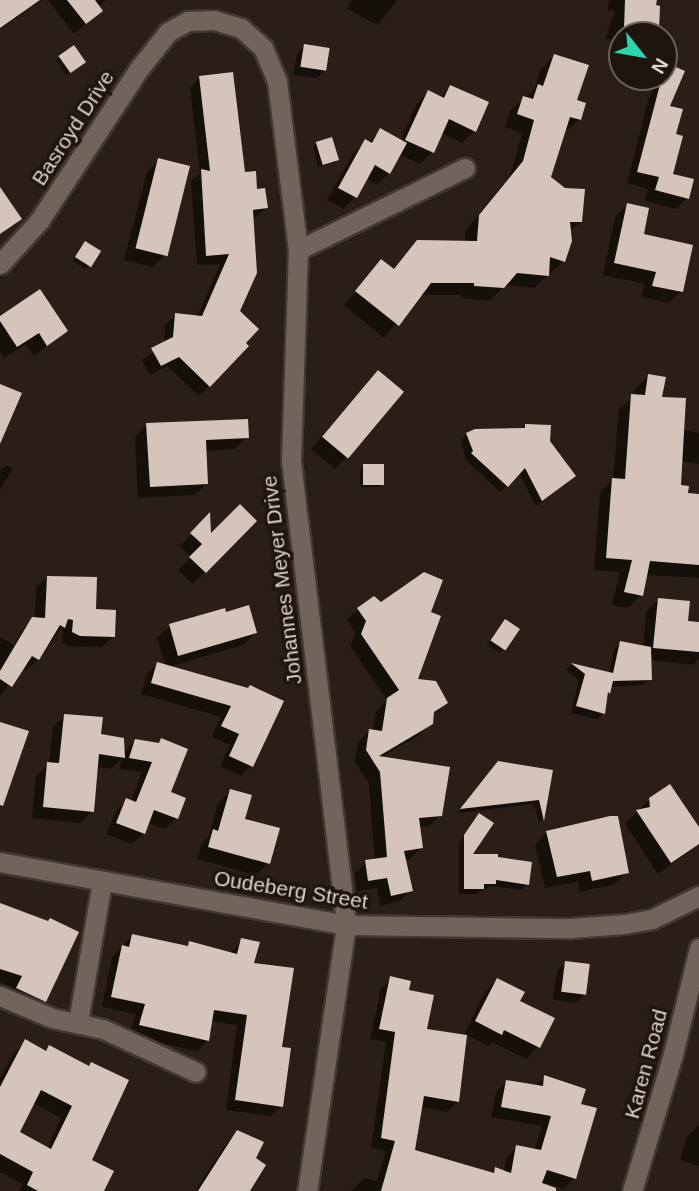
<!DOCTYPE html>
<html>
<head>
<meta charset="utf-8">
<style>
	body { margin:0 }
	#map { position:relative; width:699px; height:1191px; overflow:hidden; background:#2a1e16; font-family:Helvetica,sans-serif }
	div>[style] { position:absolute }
	.shadow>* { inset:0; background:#0007 }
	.building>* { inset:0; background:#d5c4ba; transform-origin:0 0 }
	.roads { filter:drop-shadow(2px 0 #423833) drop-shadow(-2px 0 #423833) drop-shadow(0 2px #423833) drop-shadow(0 -2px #423833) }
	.minor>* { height:19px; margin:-9.5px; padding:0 9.5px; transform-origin:9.5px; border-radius:9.5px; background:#73645b }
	span { translate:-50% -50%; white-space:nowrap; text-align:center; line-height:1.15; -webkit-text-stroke:7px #20150d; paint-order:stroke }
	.street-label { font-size:21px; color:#dad2cd }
	.north { position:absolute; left:608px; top:21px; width:70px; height:70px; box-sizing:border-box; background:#20150d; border:2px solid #6a615a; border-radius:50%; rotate:121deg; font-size:19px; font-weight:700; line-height:28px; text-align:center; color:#dad2cd }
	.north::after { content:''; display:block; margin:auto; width:24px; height:32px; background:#2cd5ab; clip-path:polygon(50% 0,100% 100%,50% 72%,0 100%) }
</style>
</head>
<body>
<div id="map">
	<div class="shadow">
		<i style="clip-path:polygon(0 0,42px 0,0 29px)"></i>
		<i style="clip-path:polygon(48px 0,106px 0,98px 6px,101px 11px,74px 34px)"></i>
		<i style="clip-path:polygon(352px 0,397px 0,378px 25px,347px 9px)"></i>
		<i style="clip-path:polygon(609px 0,656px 0,657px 30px,651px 35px,622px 35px,622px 40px,605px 39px,615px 11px,608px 10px)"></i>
		<i style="clip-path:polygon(305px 46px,325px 70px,317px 78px,293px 75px,297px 54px)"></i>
		<i style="clip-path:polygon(554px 56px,575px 101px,579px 120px,564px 132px,549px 178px,580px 222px,569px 233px,564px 261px,534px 288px,505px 285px,490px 301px,462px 298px,462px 295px,420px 295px,384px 338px,344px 305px,381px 261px,392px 270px,418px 242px,465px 242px,466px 230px,510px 176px,522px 133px,505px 127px,510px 111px,534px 90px,541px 69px)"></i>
		<i style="clip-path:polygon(59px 57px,80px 66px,66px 75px,56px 60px)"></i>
		<i style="clip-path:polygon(670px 66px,667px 107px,674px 135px,671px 175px,687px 198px,676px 209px,645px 201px,648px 189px,627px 183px,648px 101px,658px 78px,664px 77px)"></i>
		<i style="clip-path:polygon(200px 77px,244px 174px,266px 208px,252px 219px,209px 386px,199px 396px,167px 366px,150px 375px,142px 360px,164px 344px,165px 325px,176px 314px,197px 317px,220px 264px,197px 265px,191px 181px,200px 173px,190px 88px)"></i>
		<i style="clip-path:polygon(451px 87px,474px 131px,462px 143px,441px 133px,432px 152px,420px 164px,399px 154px,389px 173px,377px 185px,365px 178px,355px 197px,343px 209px,327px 200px,353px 154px,365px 142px,368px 143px,380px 131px,400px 141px,416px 105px,428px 92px,440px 98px)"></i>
		<i style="clip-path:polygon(316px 143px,337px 160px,333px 163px,318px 167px,313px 147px)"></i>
		<i style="clip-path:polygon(159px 160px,165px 255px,153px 267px,124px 260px,147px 172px)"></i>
		<i style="clip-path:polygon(627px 205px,642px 236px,681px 291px,669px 303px,641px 297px,645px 284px,603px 275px,615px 217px)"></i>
		<i style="clip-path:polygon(82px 246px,89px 266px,86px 269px,73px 261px)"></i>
		<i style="clip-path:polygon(0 318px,66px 331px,34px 356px,26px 344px,4px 358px,0 351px)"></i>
		<i style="clip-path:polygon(378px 372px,347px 457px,335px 469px,311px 449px)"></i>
		<i style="clip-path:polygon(648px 376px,682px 429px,699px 433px,699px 464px,681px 461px,679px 487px,687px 495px,699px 496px,699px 578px,646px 575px,641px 595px,628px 608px,612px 605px,620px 572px,594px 570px,600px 493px,613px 479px,619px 409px,634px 396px,635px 389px)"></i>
		<i style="clip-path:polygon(147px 424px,247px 437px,235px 449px,205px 451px,207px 483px,195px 495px,138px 498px,135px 437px)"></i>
		<i style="clip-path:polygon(526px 426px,548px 442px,568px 481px,536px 506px,519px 472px,500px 492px,466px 460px,461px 440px,467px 434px,522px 430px)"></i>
		<i style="clip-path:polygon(8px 465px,13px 469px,0 489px,0 470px)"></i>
		<i style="clip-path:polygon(363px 466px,382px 484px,379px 487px,360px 487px,360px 470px)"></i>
		<i style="clip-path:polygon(209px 516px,210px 537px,254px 521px,193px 584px,178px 570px,191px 557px,180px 546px)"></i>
		<i style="clip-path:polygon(47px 577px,94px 611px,113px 637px,102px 647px,68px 646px,62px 643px,63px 631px,60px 630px,38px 659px,27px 670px,22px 667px,0 696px,0 637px,14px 645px,22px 630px,35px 619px,36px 588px)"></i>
		<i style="clip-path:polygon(658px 600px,686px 623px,699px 624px,699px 659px,693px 665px,649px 660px,650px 679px,643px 685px,610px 687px,604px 713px,597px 719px,571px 713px,579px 680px,566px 670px,571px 665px,609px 674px,614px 649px,621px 643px,643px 647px,646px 612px)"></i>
		<i style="clip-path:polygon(381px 604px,429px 613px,415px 681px,446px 703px,432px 716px,431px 723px,419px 735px,380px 758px,440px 815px,429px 826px,419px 827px,421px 848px,410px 859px,404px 860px,411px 890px,400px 901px,380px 906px,377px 888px,357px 891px,355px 873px,366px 862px,375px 861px,369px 784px,355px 761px,358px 742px,369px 731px,373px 731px,376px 711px,387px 700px,350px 646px,356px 633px,347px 620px,358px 609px)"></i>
		<i style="clip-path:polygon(224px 610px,225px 614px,255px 633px,243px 645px,168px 667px,247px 690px,251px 766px,241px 776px,220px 766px,230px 745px,212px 737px,221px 717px,141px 694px,147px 674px,157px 664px,166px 666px,157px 638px,170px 626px)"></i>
		<i style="clip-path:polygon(501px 625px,517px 630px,500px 653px,487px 645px)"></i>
		<i style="clip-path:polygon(65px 715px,123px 753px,135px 741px,157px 744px,161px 740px,176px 818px,165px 829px,148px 823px,144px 833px,132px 844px,106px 834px,116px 811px,127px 800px,131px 801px,142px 772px,119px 769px,122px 758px,111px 769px,96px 767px,92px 811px,80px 823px,32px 818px,36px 776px,49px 764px,53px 727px)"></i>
		<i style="clip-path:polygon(493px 768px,551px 771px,542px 820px,539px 823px,534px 804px,458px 813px)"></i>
		<i style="clip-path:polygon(231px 791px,243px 820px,269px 863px,256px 875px,197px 859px,202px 843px,209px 836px,218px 803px)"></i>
		<i style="clip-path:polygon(650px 799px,699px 830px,699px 844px,658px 874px,625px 824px)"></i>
		<i style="clip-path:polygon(474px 821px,470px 856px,497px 859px,527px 884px,521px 890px,491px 886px,476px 894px,459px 894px,459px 843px)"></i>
		<i style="clip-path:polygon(547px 832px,627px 872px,615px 884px,580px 892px,578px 882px,545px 888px,535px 845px)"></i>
		<i style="clip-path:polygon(0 905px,44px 1001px,33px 1012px,6px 1000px,12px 987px,0 983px)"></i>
		<i style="clip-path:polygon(132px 936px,186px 947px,190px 943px,230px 954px,242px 940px,280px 1049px,281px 1106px,271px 1116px,226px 1110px,237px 1025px,211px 1021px,208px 1040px,197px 1051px,129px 1036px,136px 1014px,102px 1007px,112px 957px)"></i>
		<i style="clip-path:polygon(565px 963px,584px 995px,576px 1003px,553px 1000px,557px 971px)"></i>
		<i style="clip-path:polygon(391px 978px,407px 991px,425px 1030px,463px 1037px,485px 992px,497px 980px,518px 1001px,552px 1019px,538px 1047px,526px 1059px,492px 1042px,489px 1046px,465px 1034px,458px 1102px,447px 1112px,420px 1107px,413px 1151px,491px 1174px,496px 1169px,504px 1172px,506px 1158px,517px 1147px,534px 1151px,542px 1126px,491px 1117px,496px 1092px,506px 1082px,535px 1087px,545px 1077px,579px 1105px,574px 1178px,564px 1189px,541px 1182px,538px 1191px,351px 1191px,365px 1178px,377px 1181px,386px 1151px,371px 1148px,386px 1042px,370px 1039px,381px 989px)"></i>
		<i style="clip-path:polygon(evenodd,25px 1042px,45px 1052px,50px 1047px,88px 1067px,90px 1160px,102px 1191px,19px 1191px,23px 1184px,0 1172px,0 1079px,14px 1053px,25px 1042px,33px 1103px,61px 1118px,47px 1149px,18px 1132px,33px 1103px)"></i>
		<i style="clip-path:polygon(699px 1125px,699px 1166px,680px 1160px,687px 1137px)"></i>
		<i style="clip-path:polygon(238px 1132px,254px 1159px,246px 1191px,195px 1191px,226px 1144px)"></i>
	</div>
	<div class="building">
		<i style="clip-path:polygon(0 0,40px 0,0 28px)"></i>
		<i style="clip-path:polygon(67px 0,95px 0,103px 11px,86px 24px)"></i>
		<i style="clip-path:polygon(625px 0,657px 0,656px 5px,660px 6px,659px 30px,624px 28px)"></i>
		<i style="left:304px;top:44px;width:26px;height:23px;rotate:9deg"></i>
		<i style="left:74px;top:45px;width:21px;height:19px;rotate:55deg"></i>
		<i style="clip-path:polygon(554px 54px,589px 65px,577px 100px,586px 103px,581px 120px,570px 117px,551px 177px,565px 188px,585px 189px,582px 222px,570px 222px,572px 241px,565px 262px,550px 257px,549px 276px,517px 273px,504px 288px,474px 286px,474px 283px,431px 283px,399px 326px,355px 291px,381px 259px,394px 269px,417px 240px,477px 241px,479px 215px,523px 161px,534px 120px,517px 114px,523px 96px,533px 99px,538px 84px,543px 86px)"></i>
		<i style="clip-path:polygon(669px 64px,685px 71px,670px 106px,683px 109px,676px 134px,683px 136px,673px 174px,694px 179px,689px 199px,655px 190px,659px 177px,637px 172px,662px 77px)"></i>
		<i style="clip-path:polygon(233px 72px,245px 172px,256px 171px,257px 189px,265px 188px,268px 208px,253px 210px,257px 273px,240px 311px,259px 329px,246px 343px,249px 346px,210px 387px,179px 357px,161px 366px,151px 348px,173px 337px,175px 313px,202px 316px,229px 254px,206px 256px,201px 169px,210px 171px,199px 76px)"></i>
		<i style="clip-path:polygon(450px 85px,489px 102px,476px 132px,449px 119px,434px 153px,405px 140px,428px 90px,444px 98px)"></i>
		<i style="clip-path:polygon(380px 128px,407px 143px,390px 174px,375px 165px,357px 198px,338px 188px,365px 139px,372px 143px)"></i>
		<i style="left:332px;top:137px;width:24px;height:17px;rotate:73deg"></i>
		<i style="left:158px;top:158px;width:33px;height:93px;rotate:14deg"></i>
		<i style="clip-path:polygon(0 187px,22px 219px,0 234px)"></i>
		<i style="clip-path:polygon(627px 203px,649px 208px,644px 234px,693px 245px,683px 292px,652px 286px,656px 272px,614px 263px)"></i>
		<i style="left:85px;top:241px;width:19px;height:19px;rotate:32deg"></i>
		<i style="clip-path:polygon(40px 289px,68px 331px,47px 346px,39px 333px,17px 347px,0 321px,0 316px)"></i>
		<i style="left:378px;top:370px;width:34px;height:87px;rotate:40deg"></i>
		<i style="clip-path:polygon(648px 374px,666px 377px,662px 397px,686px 398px,681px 485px,689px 486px,688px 493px,699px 494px,699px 565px,650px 561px,643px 596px,624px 592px,632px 560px,606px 558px,612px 478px,625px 479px,631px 394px,645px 395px)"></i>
		<i style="clip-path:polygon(0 384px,22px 393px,0 444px)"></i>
		<i style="clip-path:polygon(248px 419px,249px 438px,206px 440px,208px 484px,150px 487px,146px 423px)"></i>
		<i style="clip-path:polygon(525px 424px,551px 425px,550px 441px,576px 476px,542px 501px,525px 468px,508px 487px,471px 453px,473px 451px,466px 433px,475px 429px,525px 428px)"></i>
		<i style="left:363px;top:464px;width:21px;height:21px"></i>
		<i style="clip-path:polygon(240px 504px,257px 521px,206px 573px,189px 557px,202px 544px,190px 533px,210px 512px,211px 533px)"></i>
		<i style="clip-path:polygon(424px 572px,443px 580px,431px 612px,441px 616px,418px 679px,436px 681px,448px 703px,434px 712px,433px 724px,379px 756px,450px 767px,442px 816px,419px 818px,423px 848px,404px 851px,413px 891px,391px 896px,387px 878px,368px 881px,365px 860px,387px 857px,380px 772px,366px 750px,369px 729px,382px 731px,387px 698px,399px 690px,361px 634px,366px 621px,357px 608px,374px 596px,381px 602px)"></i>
		<i style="clip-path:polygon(47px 576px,97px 577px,96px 609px,116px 610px,115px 637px,80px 636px,72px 632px,73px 620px,68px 619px,65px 628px,60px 625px,39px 660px,32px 656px,12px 687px,0 679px,0 671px,32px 617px,45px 618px)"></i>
		<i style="clip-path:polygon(658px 598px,690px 601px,688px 621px,699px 622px,699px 652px,653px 648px)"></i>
		<i style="clip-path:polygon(249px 605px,257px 633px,178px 656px,169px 624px,225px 608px,226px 612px)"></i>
		<i style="left:505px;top:619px;width:18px;height:26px;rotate:34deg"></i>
		<i style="clip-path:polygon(620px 641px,651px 647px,652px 680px,613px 681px,610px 694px,608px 692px,605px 714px,576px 706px,585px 674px,571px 663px,613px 673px)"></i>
		<i style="clip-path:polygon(157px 662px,248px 688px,250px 685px,284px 701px,253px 767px,229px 756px,239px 734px,221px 726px,231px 706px,151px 683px)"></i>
		<i style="clip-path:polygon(64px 714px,103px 717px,101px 734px,124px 738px,125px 758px,99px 754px,94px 812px,43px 807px,47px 762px,59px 763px)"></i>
		<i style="clip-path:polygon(0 722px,29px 731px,3px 806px,0 805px)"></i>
		<i style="clip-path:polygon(161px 738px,188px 749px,171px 792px,186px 798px,178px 819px,154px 810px,145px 834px,116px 823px,126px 798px,136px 802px,152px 762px,129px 758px,135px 739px,159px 743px)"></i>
		<i style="clip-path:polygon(498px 761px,553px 770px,544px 821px,539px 800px,460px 809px)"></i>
		<i style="clip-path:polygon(670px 784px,699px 827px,699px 844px,671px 863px,636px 810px,650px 807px,649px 798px)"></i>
		<i style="clip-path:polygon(230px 789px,252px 795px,245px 819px,280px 828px,270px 864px,208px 847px,213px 829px,218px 831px)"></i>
		<i style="clip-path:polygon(479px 813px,494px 823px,473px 854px,498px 854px,498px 857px,532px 862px,529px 885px,496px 880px,496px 884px,484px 884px,484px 889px,464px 889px,464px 835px)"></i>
		<i style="clip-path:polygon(610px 816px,618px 816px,629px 873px,592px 881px,590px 871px,557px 877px,546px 831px)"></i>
		<i style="clip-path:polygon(0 903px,48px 921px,50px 918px,79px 932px,46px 1002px,16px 988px,22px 976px,0 969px)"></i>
		<i style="clip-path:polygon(132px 934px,188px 946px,189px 941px,237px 954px,241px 938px,260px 942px,254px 963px,294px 968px,282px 1047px,291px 1048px,283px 1107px,235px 1100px,247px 1015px,214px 1010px,209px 1041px,139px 1025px,145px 1004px,111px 997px,122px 945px,129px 947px)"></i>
		<i style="left:565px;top:961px;width:25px;height:31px;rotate:7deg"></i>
		<i style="clip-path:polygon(390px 976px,411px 981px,409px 990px,434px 995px,427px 1029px,467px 1035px,459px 1102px,424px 1096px,415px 1150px,494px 1173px,495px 1167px,511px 1173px,516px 1145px,541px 1150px,551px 1116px,501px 1107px,506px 1080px,543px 1086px,544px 1075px,586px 1089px,581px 1104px,597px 1108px,576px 1179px,547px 1170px,542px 1183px,556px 1188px,556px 1191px,381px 1191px,395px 1141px,381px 1138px,395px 1032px,379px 1029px)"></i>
		<i style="clip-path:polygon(497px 978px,525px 992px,520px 1001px,555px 1018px,540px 1048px,504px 1030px,502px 1035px,475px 1021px)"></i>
		<i style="clip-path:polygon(evenodd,25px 1039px,46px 1051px,49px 1045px,89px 1066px,91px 1062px,129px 1080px,92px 1160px,114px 1171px,104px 1191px,38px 1191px,27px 1185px,33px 1172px,0 1154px,0 1087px,25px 1039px,41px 1090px,72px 1106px,51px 1149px,20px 1132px,41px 1090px)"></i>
		<i style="clip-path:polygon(237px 1130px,264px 1142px,256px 1158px,266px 1165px,250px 1191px,198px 1191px)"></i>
	</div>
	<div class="roads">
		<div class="minor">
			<i style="left:298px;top:250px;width:186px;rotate:-26.2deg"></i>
			<i style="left:0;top:264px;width:58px;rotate:-47.8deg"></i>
			<i style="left:39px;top:221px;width:181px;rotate:-56.7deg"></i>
			<i style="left:138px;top:70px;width:48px;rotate:-51.7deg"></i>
			<i style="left:168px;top:32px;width:23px;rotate:-29deg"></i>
			<i style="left:188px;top:21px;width:26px;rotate:-2deg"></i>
			<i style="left:214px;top:20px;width:28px;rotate:17deg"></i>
			<i style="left:241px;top:28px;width:30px;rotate:42deg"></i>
			<i style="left:263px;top:48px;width:36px;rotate:67deg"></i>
			<i style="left:277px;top:81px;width:170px;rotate:82.9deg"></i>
			<i style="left:298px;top:250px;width:211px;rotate:91.9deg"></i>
			<i style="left:291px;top:461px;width:467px;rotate:83.2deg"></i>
			<i style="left:346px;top:925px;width:269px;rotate:98.3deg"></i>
			<i style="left:0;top:862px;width:352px;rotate:10.3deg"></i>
			<i style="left:346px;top:925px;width:225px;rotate:0.8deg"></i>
			<i style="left:571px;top:928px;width:53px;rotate:-4.3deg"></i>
			<i style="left:624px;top:924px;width:28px;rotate:-10deg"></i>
			<i style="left:652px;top:919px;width:52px;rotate:-26.1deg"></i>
			<i style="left:0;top:996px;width:56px;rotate:22.9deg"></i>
			<i style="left:52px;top:1018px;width:52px;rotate:12.2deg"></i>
			<i style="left:103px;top:1029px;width:102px;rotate:24.8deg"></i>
			<i style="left:78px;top:1022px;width:143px;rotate:-80.3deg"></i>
			<i style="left:632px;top:1191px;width:143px;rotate:-73.3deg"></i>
			<i style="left:673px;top:1054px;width:109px;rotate:-76.2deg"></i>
		</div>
	</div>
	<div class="street-label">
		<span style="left:73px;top:128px;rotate:-57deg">Basroyd Drive</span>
		<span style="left:282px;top:580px;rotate:-97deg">Johannes Meyer Drive</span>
		<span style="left:291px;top:890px;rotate:9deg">Oudeberg Street</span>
		<span style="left:646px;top:1064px;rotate:-75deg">Karen Road</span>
	</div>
	<div class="north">N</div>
</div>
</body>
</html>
